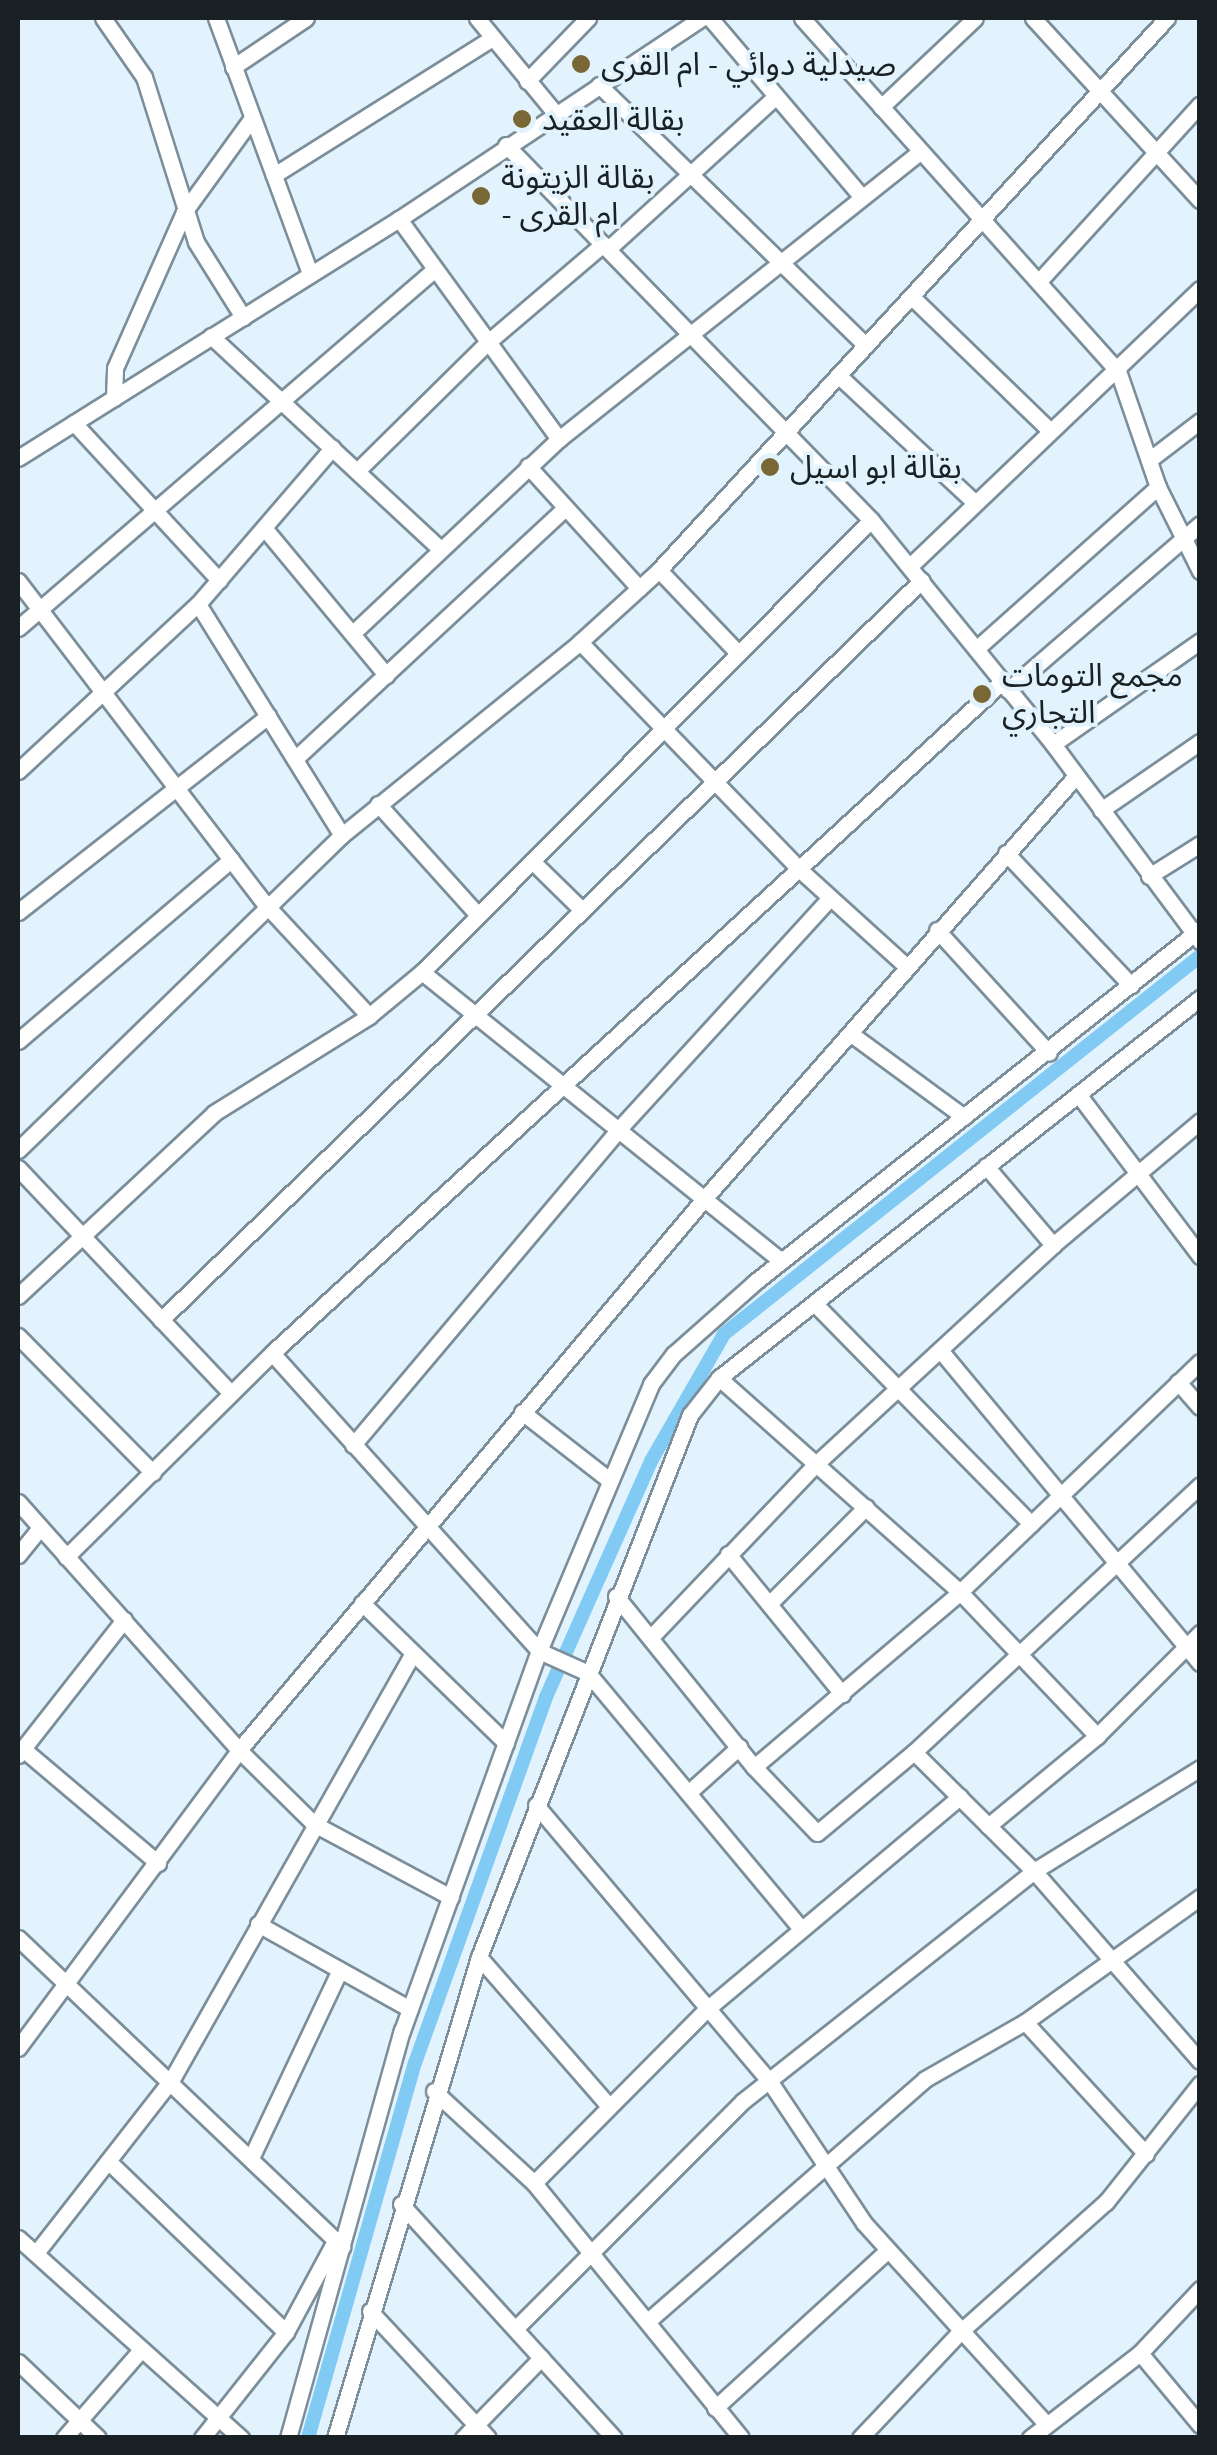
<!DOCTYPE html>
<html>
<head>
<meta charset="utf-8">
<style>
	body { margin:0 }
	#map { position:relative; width:1217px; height:2455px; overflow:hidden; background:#e2f3fd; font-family:"Zilla Slab","Noto Sans Arabic",serif }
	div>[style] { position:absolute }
	.canal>* { height:14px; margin:-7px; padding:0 7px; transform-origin:7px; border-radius:7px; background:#81caf4 }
	.roads { filter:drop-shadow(2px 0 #7b8e9a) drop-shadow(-2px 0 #7b8e9a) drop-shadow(0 2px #7b8e9a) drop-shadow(0 -2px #7b8e9a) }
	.minor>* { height:15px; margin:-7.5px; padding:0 7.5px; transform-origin:7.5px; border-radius:7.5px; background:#fff }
	.dots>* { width:28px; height:28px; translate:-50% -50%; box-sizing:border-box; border:5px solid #e2f3fd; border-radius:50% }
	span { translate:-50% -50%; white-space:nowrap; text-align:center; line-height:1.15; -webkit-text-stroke:8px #e2f3fd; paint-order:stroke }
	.poi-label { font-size:32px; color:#192125 }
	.left { translate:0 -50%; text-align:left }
	.frame { position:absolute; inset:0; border:20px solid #192125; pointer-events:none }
</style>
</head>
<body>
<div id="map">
	<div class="canal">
		<i style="left:308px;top:2438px;width:390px;rotate:-74.1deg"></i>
		<i style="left:415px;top:2063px;width:389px;rotate:-70.3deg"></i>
		<i style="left:546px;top:1697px;width:258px;rotate:-66deg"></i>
		<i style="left:651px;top:1461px;width:146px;rotate:-60.1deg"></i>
		<i style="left:724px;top:1334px;width:608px;rotate:-38.45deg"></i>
	</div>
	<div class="roads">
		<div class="minor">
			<i style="left:103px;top:18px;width:72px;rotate:55.2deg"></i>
			<i style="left:144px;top:77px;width:173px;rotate:72.5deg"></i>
			<i style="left:196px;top:242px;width:89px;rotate:57.9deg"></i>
			<i style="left:216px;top:18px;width:273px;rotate:69.8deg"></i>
			<i style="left:477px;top:18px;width:123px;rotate:50.6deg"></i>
			<i style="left:710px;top:18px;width:233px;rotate:49.7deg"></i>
			<i style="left:802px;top:18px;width:474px;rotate:48.2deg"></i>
			<i style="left:1118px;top:371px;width:123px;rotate:71deg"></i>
			<i style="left:1158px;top:487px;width:94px;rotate:63.4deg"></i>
			<i style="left:1033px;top:18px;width:247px;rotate:47.5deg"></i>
			<i style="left:233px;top:67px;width:88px;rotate:-33.9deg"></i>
			<i style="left:527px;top:81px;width:88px;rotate:-45.9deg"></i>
			<i style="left:599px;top:85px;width:373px;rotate:44.3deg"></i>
			<i style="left:881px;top:107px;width:129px;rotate:-43.4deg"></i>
			<i style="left:506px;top:145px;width:523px;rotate:45.77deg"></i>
			<i style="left:871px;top:520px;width:289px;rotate:50.9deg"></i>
			<i style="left:1053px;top:744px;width:246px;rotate:53.3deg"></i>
			<i style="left:274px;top:175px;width:257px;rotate:-32.1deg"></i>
			<i style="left:399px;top:219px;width:272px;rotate:54deg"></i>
			<i style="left:608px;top:249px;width:224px;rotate:-42.3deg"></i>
			<i style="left:1041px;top:279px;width:236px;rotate:-47.7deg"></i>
			<i style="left:913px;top:298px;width:190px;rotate:44.1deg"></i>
			<i style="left:211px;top:336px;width:310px;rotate:42.9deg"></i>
			<i style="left:839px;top:376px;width:186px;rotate:43deg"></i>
			<i style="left:114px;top:398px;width:30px;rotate:-88deg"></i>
			<i style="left:115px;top:368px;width:171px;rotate:-66.1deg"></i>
			<i style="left:184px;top:212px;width:116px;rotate:-54.1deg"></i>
			<i style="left:74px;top:423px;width:214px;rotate:47.3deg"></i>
			<i style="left:18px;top:458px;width:450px;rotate:-32.1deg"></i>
			<i style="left:399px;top:219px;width:364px;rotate:-33.6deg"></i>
			<i style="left:1149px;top:460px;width:64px;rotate:-37.4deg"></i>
			<i style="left:528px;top:466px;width:165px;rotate:47.7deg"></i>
			<i style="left:357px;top:471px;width:184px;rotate:-44.6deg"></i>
			<i style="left:488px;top:342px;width:151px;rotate:-40.4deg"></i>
			<i style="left:265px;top:529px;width:190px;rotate:50.3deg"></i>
			<i style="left:910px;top:566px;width:401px;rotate:-43.7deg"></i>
			<i style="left:659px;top:570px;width:113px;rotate:46.4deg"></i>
			<i style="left:18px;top:581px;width:408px;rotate:52.6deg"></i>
			<i style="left:266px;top:905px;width:151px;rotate:47.1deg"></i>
			<i style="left:198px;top:604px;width:272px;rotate:58.1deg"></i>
			<i style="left:18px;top:628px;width:550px;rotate:-40.73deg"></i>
			<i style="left:354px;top:632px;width:282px;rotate:-43.3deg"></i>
			<i style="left:559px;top:439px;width:460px;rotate:-38.5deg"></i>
			<i style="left:580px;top:642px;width:315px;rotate:46deg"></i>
			<i style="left:799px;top:869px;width:144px;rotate:42.2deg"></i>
			<i style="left:976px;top:649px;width:244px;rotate:-41.7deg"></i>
			<i style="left:1008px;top:690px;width:254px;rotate:-40.8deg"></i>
			<i style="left:1053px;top:744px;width:179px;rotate:-35deg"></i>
			<i style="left:295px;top:759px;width:369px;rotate:-42.9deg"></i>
			<i style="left:18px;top:771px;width:246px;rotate:-42.9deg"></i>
			<i style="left:198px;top:604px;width:206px;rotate:-49.3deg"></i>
			<i style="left:378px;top:804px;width:148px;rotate:48deg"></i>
			<i style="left:1101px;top:810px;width:120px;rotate:-34.5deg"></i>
			<i style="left:1006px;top:853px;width:182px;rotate:46.6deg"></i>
			<i style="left:532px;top:861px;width:69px;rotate:44.4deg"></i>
			<i style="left:1149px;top:876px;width:60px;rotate:-32.1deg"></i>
			<i style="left:18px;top:912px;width:318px;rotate:-38.1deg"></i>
			<i style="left:937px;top:930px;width:166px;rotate:47.7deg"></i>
			<i style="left:422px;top:972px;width:461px;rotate:38.8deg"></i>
			<i style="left:851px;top:1034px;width:140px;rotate:36.3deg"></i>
			<i style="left:18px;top:1041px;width:280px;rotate:-40.4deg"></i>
			<i style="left:1078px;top:1094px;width:203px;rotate:53deg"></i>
			<i style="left:18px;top:1150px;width:452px;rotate:-44.2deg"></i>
			<i style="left:342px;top:835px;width:306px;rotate:-39deg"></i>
			<i style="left:580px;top:642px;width:107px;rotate:-42.3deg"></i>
			<i style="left:659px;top:570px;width:750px;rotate:-47.38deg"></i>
			<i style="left:986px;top:1166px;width:104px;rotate:49.7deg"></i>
			<i style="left:18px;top:1168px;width:308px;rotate:46.6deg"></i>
			<i style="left:18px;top:1296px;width:268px;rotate:-43deg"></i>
			<i style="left:214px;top:1113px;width:183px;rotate:-32deg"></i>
			<i style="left:369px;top:1016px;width:69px;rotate:-39.7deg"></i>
			<i style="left:422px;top:972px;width:637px;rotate:-45.19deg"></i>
			<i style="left:816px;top:1305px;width:307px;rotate:45.5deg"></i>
			<i style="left:161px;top:1320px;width:1061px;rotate:-44.2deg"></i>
			<i style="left:18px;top:1336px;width:192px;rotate:45.4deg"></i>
			<i style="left:940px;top:1350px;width:407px;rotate:50.3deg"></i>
			<i style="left:272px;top:1353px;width:400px;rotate:48.1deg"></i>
			<i style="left:539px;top:1651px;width:54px;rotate:24.2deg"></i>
			<i style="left:588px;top:1673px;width:333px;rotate:50.2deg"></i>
			<i style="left:719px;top:1378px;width:322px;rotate:41.6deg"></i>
			<i style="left:960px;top:1592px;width:199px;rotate:46.4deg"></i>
			<i style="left:1178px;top:1382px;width:33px;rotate:49deg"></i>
			<i style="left:522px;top:1412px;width:109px;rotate:37.9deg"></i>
			<i style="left:353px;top:1445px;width:412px;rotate:-49.9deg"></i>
			<i style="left:618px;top:1130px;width:314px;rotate:-47.6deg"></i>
			<i style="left:18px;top:1502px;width:332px;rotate:48.3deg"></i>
			<i style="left:239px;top:1750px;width:105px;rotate:44.6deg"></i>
			<i style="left:314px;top:1824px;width:155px;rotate:28.1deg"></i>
			<i style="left:728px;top:1554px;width:181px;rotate:50.8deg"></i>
			<i style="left:18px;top:1555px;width:35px;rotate:-51deg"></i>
			<i style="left:66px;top:1557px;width:290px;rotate:-44.7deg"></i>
			<i style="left:272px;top:1353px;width:992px;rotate:-42.59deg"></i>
			<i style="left:616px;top:1596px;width:220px;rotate:51.1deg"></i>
			<i style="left:754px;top:1767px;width:91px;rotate:46.3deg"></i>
			<i style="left:817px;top:1833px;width:126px;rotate:-39.9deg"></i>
			<i style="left:914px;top:1752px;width:391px;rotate:-43deg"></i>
			<i style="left:362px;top:1603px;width:201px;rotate:44.2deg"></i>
			<i style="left:769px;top:1604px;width:137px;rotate:-45deg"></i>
			<i style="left:653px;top:1635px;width:238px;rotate:-46.4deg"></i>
			<i style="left:817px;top:1463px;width:321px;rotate:-42.7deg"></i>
			<i style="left:1053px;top:1245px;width:192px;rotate:-40.1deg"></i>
			<i style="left:23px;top:1749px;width:177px;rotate:40.2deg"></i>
			<i style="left:914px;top:1752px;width:169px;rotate:44.8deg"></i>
			<i style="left:1034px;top:1871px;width:252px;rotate:48.9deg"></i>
			<i style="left:18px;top:1755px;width:172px;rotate:-51.9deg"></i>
			<i style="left:754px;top:1767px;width:270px;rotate:-40.3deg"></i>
			<i style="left:960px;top:1592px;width:332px;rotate:-43.8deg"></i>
			<i style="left:688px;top:1793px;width:69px;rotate:-42deg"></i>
			<i style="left:536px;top:1805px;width:363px;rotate:49.8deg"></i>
			<i style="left:770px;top:2082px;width:169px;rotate:56.3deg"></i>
			<i style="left:864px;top:2223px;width:271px;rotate:47.8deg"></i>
			<i style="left:988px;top:1826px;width:141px;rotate:-39.5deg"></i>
			<i style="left:1097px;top:1736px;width:146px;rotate:-45deg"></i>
			<i style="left:258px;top:1924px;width:174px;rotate:29.2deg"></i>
			<i style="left:18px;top:1938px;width:448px;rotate:43.6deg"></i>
			<i style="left:479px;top:1957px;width:196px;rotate:48.9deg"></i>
			<i style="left:1025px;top:2022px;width:179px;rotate:47.5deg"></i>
			<i style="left:18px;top:2048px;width:371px;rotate:-53.4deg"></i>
			<i style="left:239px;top:1750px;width:721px;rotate:-49.84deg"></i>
			<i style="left:704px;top:1199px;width:562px;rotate:-48.68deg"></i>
			<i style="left:434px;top:2091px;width:136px;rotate:42.6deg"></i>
			<i style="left:534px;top:2183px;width:328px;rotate:50.9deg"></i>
			<i style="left:251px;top:2158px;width:208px;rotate:-64.7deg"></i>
			<i style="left:108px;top:2161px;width:247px;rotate:43.9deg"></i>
			<i style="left:534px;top:2183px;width:245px;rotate:-45.2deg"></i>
			<i style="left:707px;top:2009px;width:330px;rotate:-40deg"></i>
			<i style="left:401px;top:2204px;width:316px;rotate:47.7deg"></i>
			<i style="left:18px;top:2238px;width:300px;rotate:41.9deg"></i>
			<i style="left:36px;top:2253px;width:221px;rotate:-52deg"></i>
			<i style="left:172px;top:2079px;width:488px;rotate:-60.5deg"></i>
			<i style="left:370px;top:2311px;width:173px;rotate:47.1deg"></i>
			<i style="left:649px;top:2320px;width:366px;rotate:-41.1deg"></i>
			<i style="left:925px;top:2079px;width:115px;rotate:-29.7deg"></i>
			<i style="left:1025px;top:2022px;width:215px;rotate:-35.5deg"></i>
			<i style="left:515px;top:2329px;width:322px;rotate:-45deg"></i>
			<i style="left:743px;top:2101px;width:371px;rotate:-38.3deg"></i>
			<i style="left:1034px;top:1871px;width:195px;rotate:-31.8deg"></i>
			<i style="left:1140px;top:2353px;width:94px;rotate:50.2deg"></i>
			<i style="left:18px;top:2362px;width:110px;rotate:43.5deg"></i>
			<i style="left:715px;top:2408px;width:234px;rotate:-42.4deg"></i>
			<i style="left:64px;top:2438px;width:114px;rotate:-48.9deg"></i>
			<i style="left:202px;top:2438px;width:135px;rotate:-51.6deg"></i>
			<i style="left:286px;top:2332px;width:103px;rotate:-61.7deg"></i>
			<i style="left:288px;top:2438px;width:423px;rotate:-74.4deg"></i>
			<i style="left:402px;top:2031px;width:404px;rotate:-70.2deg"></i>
			<i style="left:539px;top:1651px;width:290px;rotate:-67.2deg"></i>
			<i style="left:651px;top:1384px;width:38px;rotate:-53deg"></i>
			<i style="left:674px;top:1354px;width:108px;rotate:-41.6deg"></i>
			<i style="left:755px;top:1282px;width:568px;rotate:-38.42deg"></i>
			<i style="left:335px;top:2438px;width:502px;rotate:-73.33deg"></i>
			<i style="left:479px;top:1957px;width:582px;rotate:-68.73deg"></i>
			<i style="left:690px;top:1415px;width:47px;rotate:-51.9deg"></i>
			<i style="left:719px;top:1378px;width:613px;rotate:-38.31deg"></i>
			<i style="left:463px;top:2438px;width:112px;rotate:-45.7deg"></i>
			<i style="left:860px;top:2438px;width:147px;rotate:-46.7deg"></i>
			<i style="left:961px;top:2331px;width:194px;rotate:-41.7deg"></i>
			<i style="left:1106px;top:2202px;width:151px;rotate:-51.5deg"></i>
			<i style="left:1030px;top:2438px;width:139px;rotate:-37.7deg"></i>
			<i style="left:1140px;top:2353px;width:88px;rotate:-46.8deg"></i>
		</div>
	</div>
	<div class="dots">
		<i style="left:581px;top:64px;background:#796836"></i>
		<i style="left:522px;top:119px;background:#796836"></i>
		<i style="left:481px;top:196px;background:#796836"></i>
		<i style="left:770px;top:467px;background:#796836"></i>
		<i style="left:982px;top:694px;background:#796836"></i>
	</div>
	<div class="poi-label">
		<span class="left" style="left:601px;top:64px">صيدلية دوائي - ام القرى</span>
		<span class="left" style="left:542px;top:119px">بقالة العقيد</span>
		<span class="left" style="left:501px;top:196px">بقالة الزيتونة<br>- ام القرى</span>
		<span class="left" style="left:790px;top:467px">بقالة ابو اسيل</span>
		<span class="left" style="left:1002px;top:694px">مجمع التومات<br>التجاري</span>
	</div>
	<div class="frame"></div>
</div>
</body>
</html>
